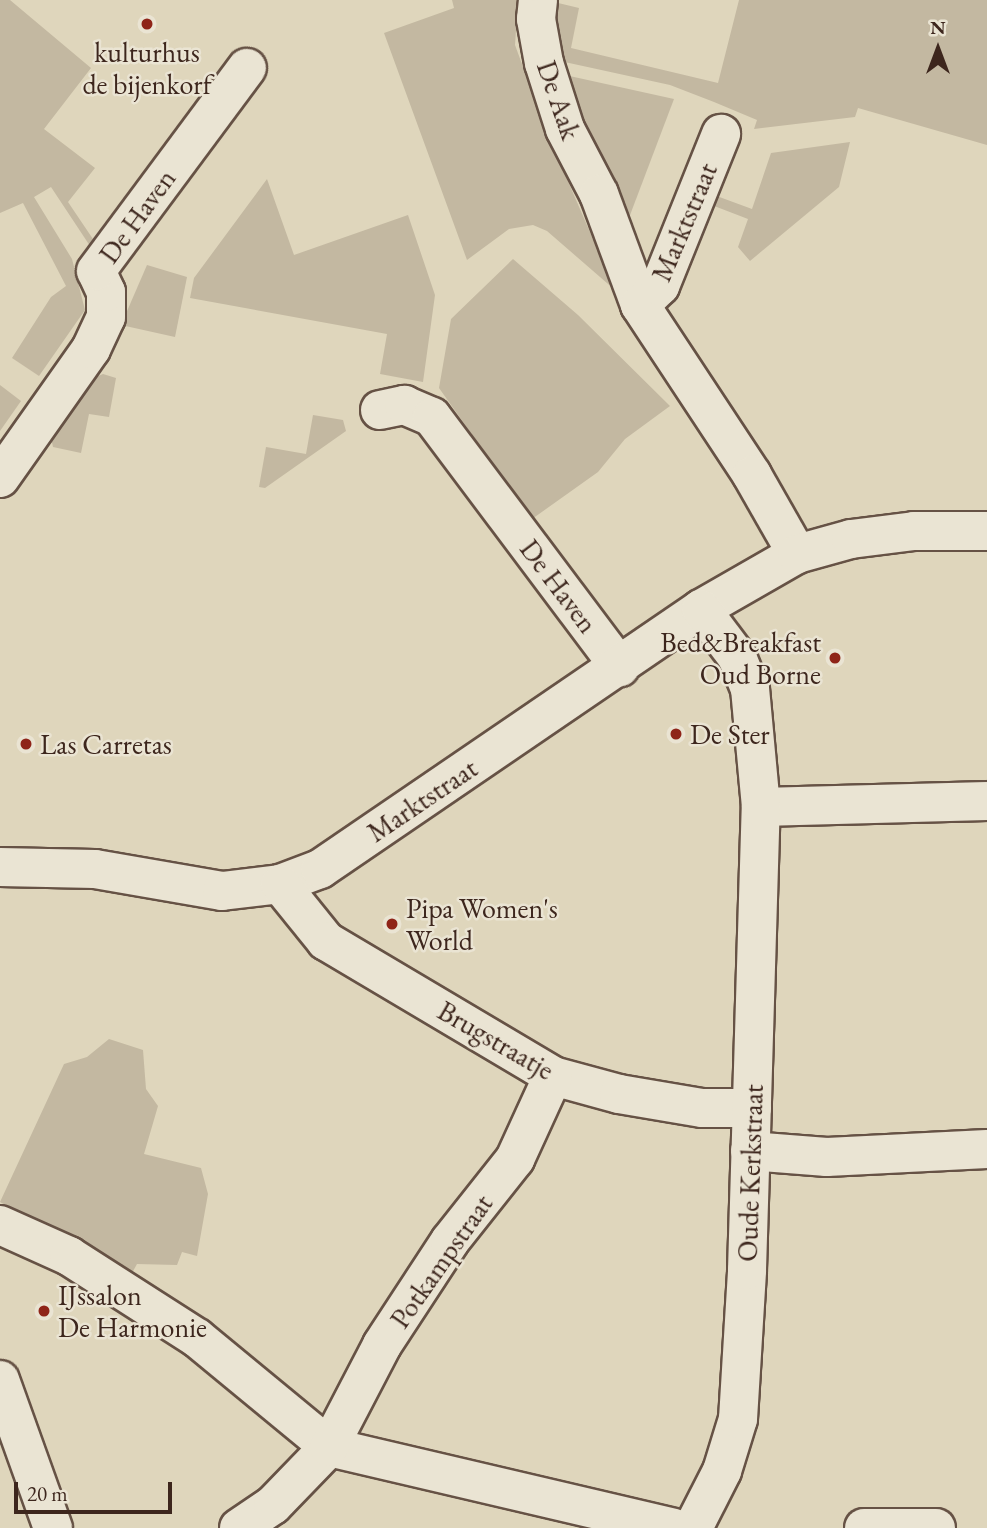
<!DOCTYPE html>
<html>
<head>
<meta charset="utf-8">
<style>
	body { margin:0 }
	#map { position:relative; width:987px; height:1528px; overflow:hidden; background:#dfd6bc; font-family:"EB Garamond",serif }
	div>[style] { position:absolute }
	.green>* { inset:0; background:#c3b8a1 }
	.roads { filter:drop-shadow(2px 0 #665245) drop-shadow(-2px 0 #665245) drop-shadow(0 2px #665245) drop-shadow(0 -2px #665245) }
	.street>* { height:38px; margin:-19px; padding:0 19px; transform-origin:19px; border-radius:19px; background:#eae4d3 }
	.dots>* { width:19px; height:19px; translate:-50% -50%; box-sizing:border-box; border:4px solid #eae4d3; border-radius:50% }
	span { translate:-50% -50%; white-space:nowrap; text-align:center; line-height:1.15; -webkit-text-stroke:5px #eae4d3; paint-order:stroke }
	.poi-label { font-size:28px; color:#3d261d }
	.right { translate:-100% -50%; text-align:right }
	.left { translate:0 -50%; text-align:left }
	.street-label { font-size:28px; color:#3d261d }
	.north { position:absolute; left:903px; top:14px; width:70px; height:70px; -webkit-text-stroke:5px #eae4d3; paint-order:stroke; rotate:0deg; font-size:19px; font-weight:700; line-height:28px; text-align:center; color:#3d261d }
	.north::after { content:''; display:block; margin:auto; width:24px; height:32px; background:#3d261d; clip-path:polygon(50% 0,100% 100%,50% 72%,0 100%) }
	.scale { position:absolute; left:14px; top:1482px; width:158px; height:32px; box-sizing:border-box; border:4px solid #3d261d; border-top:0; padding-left:9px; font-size:21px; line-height:24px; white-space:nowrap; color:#3d261d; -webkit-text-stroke:5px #eae4d3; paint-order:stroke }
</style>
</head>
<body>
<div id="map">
	<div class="green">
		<i style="clip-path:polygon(0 0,10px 0,91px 68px,44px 129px,95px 168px,68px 202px,97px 245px,92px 249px,51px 187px,34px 197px,72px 259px,85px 310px,39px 376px,12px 358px,51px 297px,66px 286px,23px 203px,0 213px)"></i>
		<i style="clip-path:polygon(452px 0,518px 0,515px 45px,548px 135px,615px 290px,547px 231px,533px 225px,509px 229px,467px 260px,384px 33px,454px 8px)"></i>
		<i style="clip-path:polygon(739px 0,987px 0,987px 145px,858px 108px,855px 117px,754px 129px,757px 120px,714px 102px,670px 85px,560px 61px,555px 50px,554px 2px,579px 8px,571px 48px,718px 83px)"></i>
		<i style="clip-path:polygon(565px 75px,674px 99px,627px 223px)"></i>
		<i style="clip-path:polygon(850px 142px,839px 187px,750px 261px,738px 247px,748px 219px,709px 204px,714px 195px,752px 209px,771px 153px)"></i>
		<i style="clip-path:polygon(267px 179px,294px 255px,408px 215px,435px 295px,423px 382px,380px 374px,387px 334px,190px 298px,194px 278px)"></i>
		<i style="clip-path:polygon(513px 259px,578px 315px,670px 406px,625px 439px,598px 472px,532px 519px,439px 388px,451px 319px)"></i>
		<i style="clip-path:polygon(147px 265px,187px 277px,175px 337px,121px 325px)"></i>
		<i style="clip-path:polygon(103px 374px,116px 378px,109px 417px,89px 414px,81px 453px,53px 447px,51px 438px,93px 378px)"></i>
		<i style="clip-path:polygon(0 385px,21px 401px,0 431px)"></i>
		<i style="clip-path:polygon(313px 415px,343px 420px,346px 431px,265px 488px,259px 487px,266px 447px,306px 454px)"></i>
		<i style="clip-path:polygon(109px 1039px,143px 1050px,146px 1089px,158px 1106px,144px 1154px,201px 1168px,208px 1194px,197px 1256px,182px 1252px,177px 1265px,137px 1264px,132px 1273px,0 1202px,64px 1064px,87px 1057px)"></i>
	</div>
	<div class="roads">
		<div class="street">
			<i style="left:538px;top:0;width:19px;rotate:96deg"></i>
			<i style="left:536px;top:19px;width:45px;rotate:79.7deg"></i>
			<i style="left:544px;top:63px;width:69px;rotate:72.3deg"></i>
			<i style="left:565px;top:129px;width:73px;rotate:62.4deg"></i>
			<i style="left:599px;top:194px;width:118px;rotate:69.7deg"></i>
			<i style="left:640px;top:305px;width:204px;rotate:56.6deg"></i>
			<i style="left:752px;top:475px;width:91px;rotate:60.3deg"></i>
			<i style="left:640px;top:305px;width:28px;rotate:-44deg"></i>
			<i style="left:660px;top:286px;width:164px;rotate:-68.1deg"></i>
			<i style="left:380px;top:410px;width:25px;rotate:-12deg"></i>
			<i style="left:404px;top:405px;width:30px;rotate:23deg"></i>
			<i style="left:432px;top:417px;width:313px;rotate:53.1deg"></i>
			<i style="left:0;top:478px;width:158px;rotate:-54.8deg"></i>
			<i style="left:91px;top:349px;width:35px;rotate:-65deg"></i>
			<i style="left:106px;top:317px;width:25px;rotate:-90deg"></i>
			<i style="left:106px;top:292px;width:23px;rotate:-115deg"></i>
			<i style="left:96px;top:271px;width:253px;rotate:-53.4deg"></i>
			<i style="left:761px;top:807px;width:226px;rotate:-1.5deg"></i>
			<i style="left:0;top:867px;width:95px;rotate:1.2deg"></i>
			<i style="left:95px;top:869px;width:129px;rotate:9.8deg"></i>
			<i style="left:222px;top:891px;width:58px;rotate:-6.9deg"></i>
			<i style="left:280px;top:884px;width:43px;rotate:-20.6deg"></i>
			<i style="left:320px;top:869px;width:461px;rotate:-34.3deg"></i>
			<i style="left:701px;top:609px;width:111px;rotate:-29.8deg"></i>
			<i style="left:797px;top:554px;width:56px;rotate:-15.5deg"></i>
			<i style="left:851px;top:539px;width:64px;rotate:-7.2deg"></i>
			<i style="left:914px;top:531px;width:73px"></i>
			<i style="left:280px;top:884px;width:73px;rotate:51.1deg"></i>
			<i style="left:326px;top:941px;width:264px;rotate:30.7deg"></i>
			<i style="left:553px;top:1076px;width:68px;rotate:15.3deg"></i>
			<i style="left:619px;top:1094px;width:84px;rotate:9.6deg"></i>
			<i style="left:702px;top:1108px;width:50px"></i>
			<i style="left:750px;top:1151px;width:77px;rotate:4.5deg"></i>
			<i style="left:827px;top:1157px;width:160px;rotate:-2.9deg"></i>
			<i style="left:0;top:1225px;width:76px;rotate:24.2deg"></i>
			<i style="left:69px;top:1256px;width:152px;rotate:32.6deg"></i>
			<i style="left:197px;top:1338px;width:171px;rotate:39.5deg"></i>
			<i style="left:329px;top:1447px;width:354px;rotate:13.2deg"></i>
			<i style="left:0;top:1380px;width:157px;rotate:70.3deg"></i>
			<i style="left:239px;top:1528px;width:41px;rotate:-34.1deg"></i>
			<i style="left:273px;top:1505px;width:81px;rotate:-46deg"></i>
			<i style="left:329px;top:1447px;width:115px;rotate:-62.5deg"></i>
			<i style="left:382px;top:1345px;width:124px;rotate:-56.8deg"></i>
			<i style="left:450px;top:1241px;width:105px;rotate:-51.6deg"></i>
			<i style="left:515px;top:1159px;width:91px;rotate:-65.4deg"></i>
			<i style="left:693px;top:1528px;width:64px;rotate:-63deg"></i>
			<i style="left:722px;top:1471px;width:54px;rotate:-72.9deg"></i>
			<i style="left:738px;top:1419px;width:149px;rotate:-86.5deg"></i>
			<i style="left:747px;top:1270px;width:463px;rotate:-88.3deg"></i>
			<i style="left:761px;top:807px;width:119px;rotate:-95.3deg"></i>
			<i style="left:750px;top:689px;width:35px;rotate:-112deg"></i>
			<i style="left:737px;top:657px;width:60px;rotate:-126.9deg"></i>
			<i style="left:864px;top:1528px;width:72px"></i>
		</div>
	</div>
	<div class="dots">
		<i style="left:147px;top:24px;background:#8f2418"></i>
		<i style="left:835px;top:658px;background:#8f2418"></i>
		<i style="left:676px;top:734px;background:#8f2418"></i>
		<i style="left:26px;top:744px;background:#8f2418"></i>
		<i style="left:392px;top:924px;background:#8f2418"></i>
		<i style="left:44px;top:1311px;background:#8f2418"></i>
	</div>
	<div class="poi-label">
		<span style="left:147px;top:68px">kulturhus<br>de bijenkorf</span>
		<span class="right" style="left:821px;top:658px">Bed&amp;Breakfast<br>Oud Borne</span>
		<span class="left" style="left:690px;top:734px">De Ster</span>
		<span class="left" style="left:40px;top:744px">Las Carretas</span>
		<span class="left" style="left:406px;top:924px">Pipa Women's<br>World</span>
		<span class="left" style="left:58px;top:1311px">IJssalon<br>De Harmonie</span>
	</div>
	<div class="street-label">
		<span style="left:559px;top:100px;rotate:71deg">De Aak</span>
		<span style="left:137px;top:216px;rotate:-54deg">De Haven</span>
		<span style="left:684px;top:222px;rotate:-67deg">Marktstraat</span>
		<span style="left:559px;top:586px;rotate:53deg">De Haven</span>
		<span style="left:422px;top:800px;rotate:-34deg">Marktstraat</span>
		<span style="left:496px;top:1040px;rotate:30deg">Brugstraatje</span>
		<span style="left:750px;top:1173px;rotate:-88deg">Oude Kerkstraat</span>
		<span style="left:441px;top:1261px;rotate:-55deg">Potkampstraat</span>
	</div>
	<div class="north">N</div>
	<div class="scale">20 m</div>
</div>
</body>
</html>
